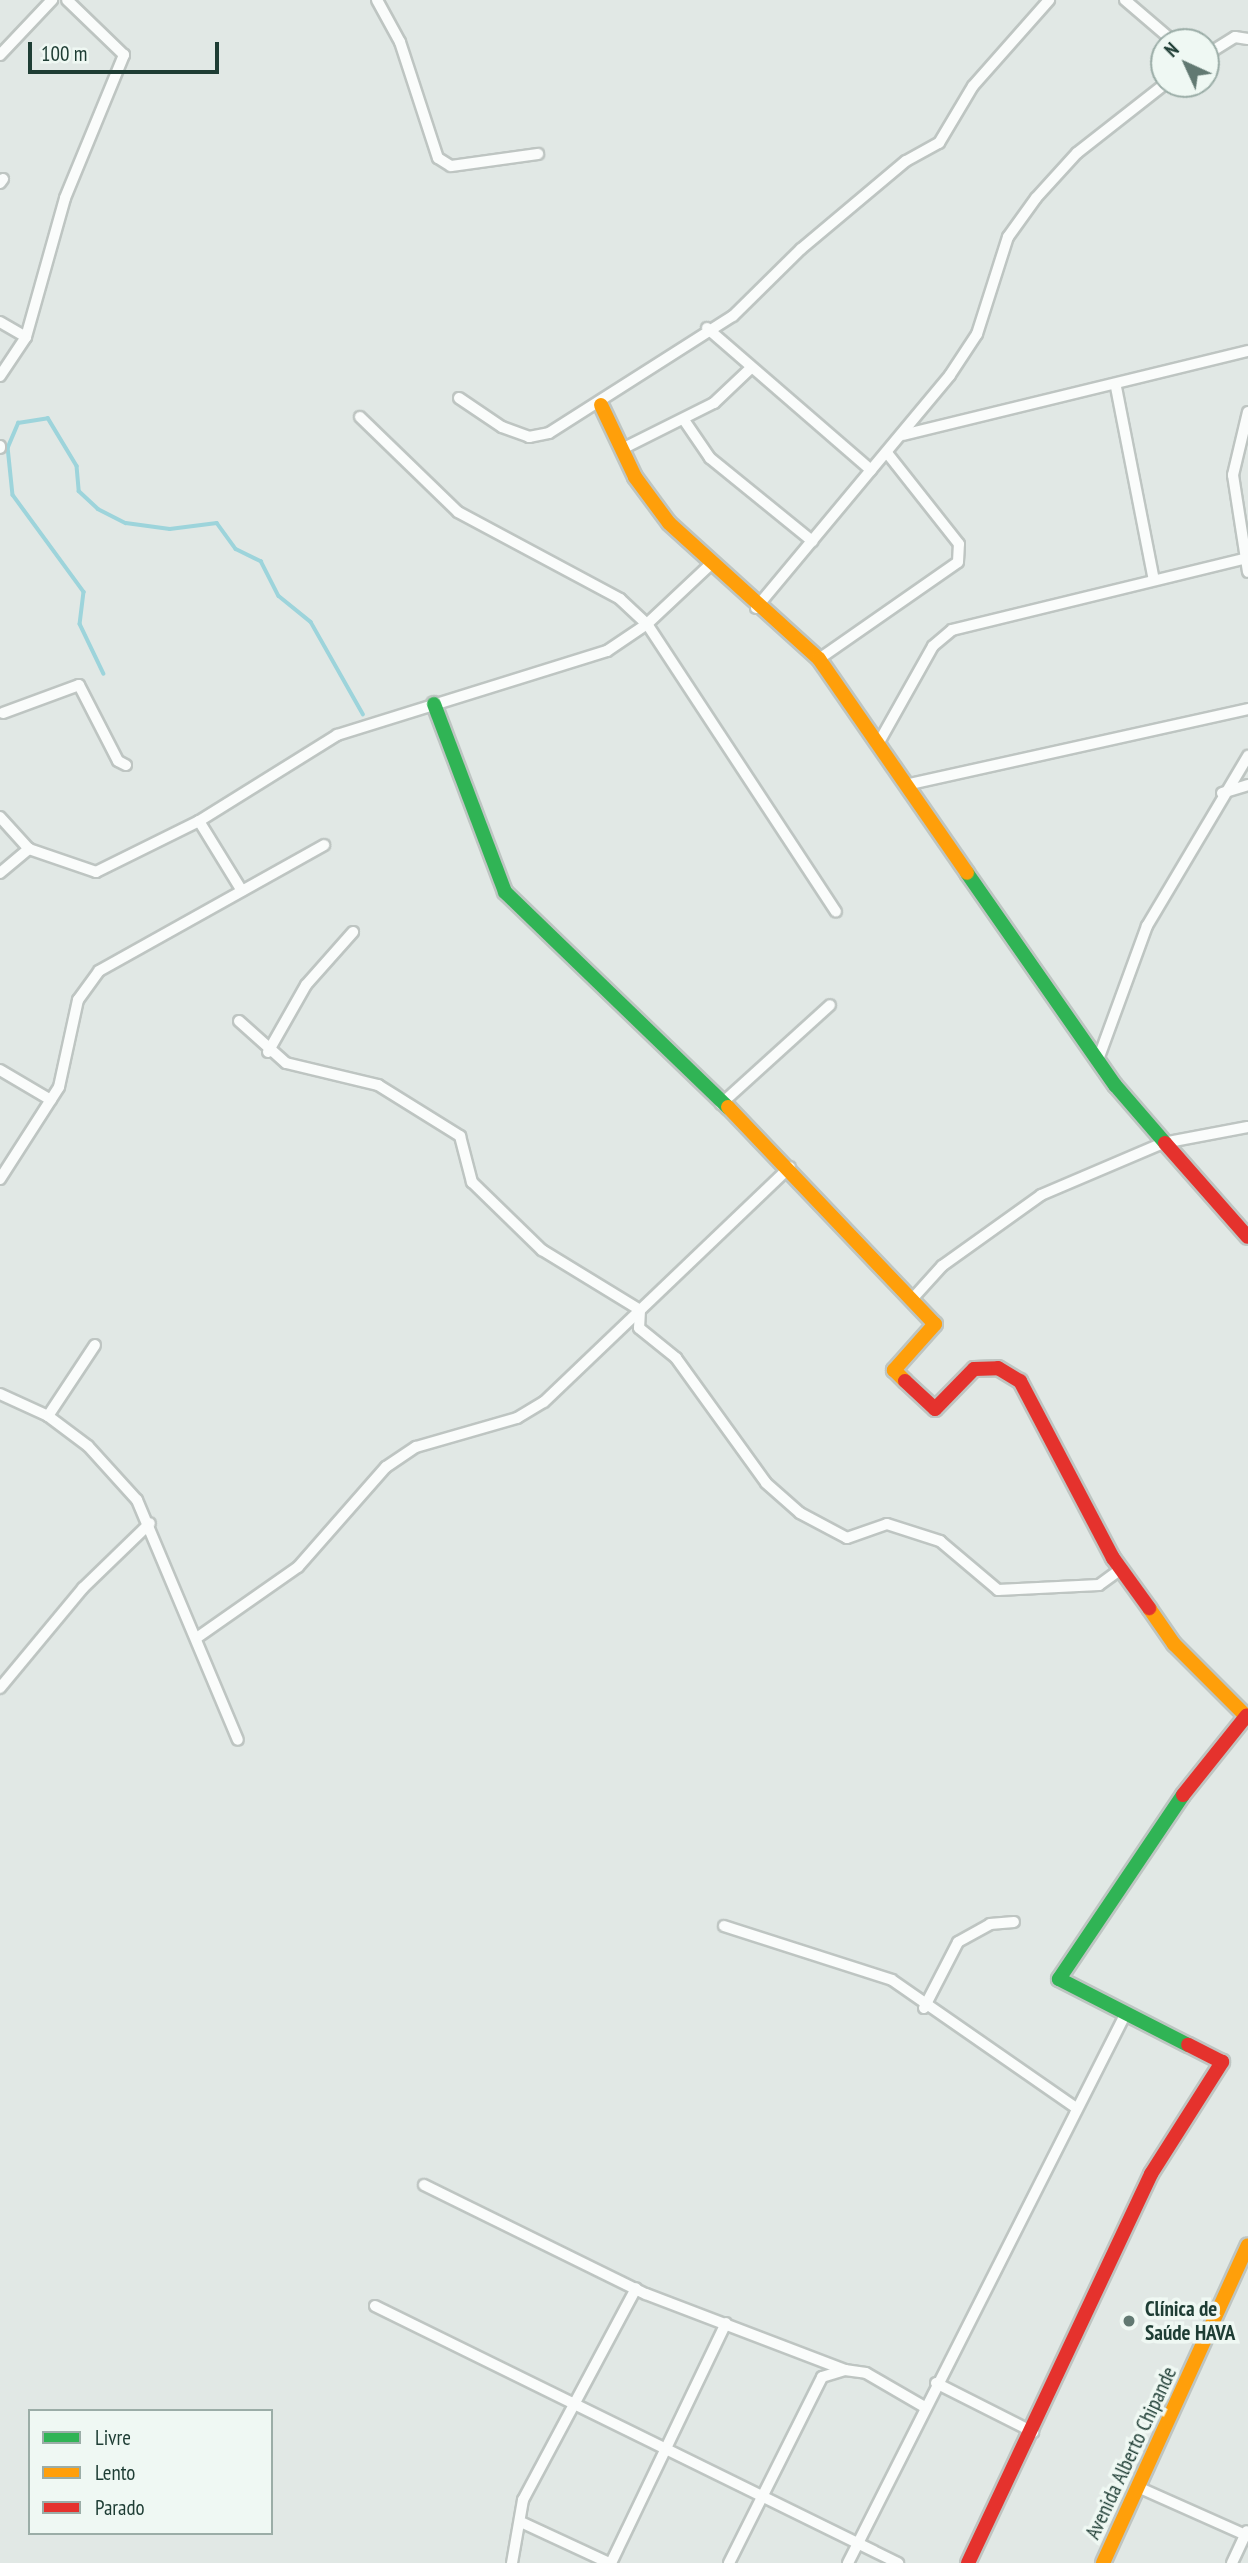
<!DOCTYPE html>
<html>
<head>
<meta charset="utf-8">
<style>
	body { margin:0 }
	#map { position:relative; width:1248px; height:2563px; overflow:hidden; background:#e1e8e5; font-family:"PT Sans Narrow",sans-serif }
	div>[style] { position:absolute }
	.stream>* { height:3.5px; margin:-1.75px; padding:0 1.75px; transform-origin:1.75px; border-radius:1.75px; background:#9dd4db }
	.roads { filter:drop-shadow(2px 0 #bec5c2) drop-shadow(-2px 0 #bec5c2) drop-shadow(0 2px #bec5c2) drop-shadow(0 -2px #bec5c2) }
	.street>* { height:10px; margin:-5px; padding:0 5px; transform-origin:5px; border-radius:5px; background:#fafcfb }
	.fast>* { height:14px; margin:-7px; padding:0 7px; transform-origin:7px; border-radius:7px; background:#30b455 }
	.slow>* { height:14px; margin:-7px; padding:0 7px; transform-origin:7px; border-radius:7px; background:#ff9f0a }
	.jam>* { height:14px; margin:-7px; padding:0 7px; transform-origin:7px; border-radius:7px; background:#e5322d }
	.dots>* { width:19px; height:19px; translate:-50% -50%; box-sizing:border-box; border:4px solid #eff8f3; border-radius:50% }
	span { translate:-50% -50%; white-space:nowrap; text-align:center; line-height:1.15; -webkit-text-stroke:7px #eff8f3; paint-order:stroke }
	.poi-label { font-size:21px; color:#1e3d34; font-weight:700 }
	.left { translate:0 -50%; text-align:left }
	.street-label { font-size:21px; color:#1e3d34 }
	.legend { position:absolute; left:28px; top:2409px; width:245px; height:126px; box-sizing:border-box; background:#eff8f3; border:2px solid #9bada7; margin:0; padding:9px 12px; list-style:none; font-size:21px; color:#1e3d34 }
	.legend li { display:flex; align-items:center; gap:14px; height:35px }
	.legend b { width:35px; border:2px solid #9bada7 }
	.north { position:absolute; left:1150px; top:28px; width:70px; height:70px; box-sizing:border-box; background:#eff8f3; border:2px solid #9bada7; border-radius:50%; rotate:315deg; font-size:19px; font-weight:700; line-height:28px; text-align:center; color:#1e3d34 }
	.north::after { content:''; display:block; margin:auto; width:24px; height:32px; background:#627972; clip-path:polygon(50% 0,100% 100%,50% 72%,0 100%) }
	.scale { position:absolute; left:28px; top:42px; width:191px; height:32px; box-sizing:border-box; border:4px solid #1e3d34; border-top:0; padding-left:9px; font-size:21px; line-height:24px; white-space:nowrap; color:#1e3d34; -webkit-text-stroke:5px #eff8f3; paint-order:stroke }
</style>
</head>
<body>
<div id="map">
	<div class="stream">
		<i style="left:1px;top:447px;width:7px"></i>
		<i style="left:8px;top:447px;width:48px;rotate:84.1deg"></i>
		<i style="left:13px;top:495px;width:120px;rotate:53.8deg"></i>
		<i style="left:84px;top:592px;width:32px;rotate:97deg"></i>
		<i style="left:80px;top:624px;width:55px;rotate:64.4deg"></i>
		<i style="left:8px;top:447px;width:26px;rotate:-67deg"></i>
		<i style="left:18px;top:423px;width:30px;rotate:-9deg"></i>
		<i style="left:48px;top:418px;width:56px;rotate:58.9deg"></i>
		<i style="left:77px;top:466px;width:25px;rotate:85deg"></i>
		<i style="left:79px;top:491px;width:26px;rotate:43deg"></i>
		<i style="left:98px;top:509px;width:31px;rotate:27deg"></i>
		<i style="left:126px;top:523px;width:44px;rotate:7.8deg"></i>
		<i style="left:170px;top:529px;width:47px;rotate:-7.3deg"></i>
		<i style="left:217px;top:523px;width:32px;rotate:54deg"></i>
		<i style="left:236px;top:549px;width:28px;rotate:26deg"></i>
		<i style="left:261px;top:561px;width:39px;rotate:63deg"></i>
		<i style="left:279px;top:596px;width:41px;rotate:39.1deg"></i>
		<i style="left:311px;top:622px;width:106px;rotate:60.5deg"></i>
	</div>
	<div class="roads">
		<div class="street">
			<i style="left:377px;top:0;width:48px;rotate:61.3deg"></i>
			<i style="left:400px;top:42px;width:122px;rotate:71.9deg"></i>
			<i style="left:438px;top:158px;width:15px;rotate:32deg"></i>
			<i style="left:451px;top:166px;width:88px;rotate:-7.9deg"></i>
			<i style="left:1125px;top:0;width:65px;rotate:40.6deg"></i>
			<i style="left:0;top:55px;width:76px;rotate:-46.6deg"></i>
			<i style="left:1206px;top:55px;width:34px;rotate:-32deg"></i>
			<i style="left:1235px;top:37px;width:13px;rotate:9deg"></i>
			<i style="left:0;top:183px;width:5px;rotate:-53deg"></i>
			<i style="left:0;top:322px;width:30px;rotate:30deg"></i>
			<i style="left:707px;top:328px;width:217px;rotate:40.9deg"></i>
			<i style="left:0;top:376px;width:47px;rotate:-56.3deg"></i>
			<i style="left:26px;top:337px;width:144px;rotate:-74.3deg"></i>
			<i style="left:65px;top:198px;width:155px;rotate:-67.6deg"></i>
			<i style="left:124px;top:55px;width:79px;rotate:-136deg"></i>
			<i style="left:1116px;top:387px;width:193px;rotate:78.9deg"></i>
			<i style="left:459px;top:398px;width:52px;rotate:34deg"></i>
			<i style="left:502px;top:427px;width:29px;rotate:20deg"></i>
			<i style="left:529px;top:437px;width:20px;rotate:-11deg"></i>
			<i style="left:549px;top:433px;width:218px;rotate:-32.5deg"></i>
			<i style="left:733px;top:316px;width:95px;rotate:-44.6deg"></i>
			<i style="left:801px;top:249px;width:137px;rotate:-40deg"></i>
			<i style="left:906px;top:161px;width:38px;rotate:-29deg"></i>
			<i style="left:939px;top:143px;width:66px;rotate:-59.2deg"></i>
			<i style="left:973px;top:86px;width:115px;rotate:-48.5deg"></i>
			<i style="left:1248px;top:412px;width:65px;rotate:103.4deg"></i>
			<i style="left:1233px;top:475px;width:98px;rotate:81.2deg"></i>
			<i style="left:360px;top:417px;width:136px;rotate:44.1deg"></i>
			<i style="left:458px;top:512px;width:184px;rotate:28.2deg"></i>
			<i style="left:620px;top:599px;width:37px;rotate:43deg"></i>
			<i style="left:647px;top:624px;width:344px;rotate:56.7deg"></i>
			<i style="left:684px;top:420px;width:46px;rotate:55.6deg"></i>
			<i style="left:710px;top:458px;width:132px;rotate:39.1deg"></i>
			<i style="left:903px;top:435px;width:355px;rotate:-13.7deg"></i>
			<i style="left:0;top:446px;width:2px;rotate:90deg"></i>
			<i style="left:622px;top:449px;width:103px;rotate:-26.6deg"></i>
			<i style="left:714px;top:403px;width:51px;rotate:-43.4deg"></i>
			<i style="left:756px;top:608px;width:303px;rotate:-50.2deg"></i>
			<i style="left:950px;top:375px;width:49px;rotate:-56.6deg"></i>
			<i style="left:977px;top:334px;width:102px;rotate:-72.3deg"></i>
			<i style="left:1008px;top:237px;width:48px;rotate:-54.3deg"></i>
			<i style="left:1036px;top:198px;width:61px;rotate:-47.7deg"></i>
			<i style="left:1077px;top:153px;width:112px;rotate:-38.1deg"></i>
			<i style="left:819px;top:659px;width:169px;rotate:-34.9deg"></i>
			<i style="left:958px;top:562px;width:18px;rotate:-87deg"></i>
			<i style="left:959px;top:544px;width:115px;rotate:-128.3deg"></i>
			<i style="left:3px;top:713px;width:81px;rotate:-20.2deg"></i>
			<i style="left:79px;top:685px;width:85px;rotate:62.8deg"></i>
			<i style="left:118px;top:761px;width:9px;rotate:27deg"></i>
			<i style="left:878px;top:744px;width:112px;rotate:-60.7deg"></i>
			<i style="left:933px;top:646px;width:25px;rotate:-40deg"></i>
			<i style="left:952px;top:630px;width:300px;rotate:-13.7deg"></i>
			<i style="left:910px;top:784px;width:346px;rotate:-12.5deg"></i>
			<i style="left:1222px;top:793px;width:27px;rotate:-17deg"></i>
			<i style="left:0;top:817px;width:43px;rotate:47.8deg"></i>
			<i style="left:199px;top:821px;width:82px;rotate:58.4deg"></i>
			<i style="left:0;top:873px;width:38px;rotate:-40deg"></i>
			<i style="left:29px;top:849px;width:71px;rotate:18.9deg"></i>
			<i style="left:96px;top:872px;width:115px;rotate:-26.3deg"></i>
			<i style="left:199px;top:821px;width:163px;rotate:-31.9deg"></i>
			<i style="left:337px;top:735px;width:283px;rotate:-17.3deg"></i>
			<i style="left:607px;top:651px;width:48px;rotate:-34deg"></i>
			<i style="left:647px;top:624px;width:88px;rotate:-43.2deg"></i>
			<i style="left:239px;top:1021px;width:63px;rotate:41.8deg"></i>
			<i style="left:286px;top:1063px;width:95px;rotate:13.4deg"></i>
			<i style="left:378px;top:1085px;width:97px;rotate:31.9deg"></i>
			<i style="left:460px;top:1136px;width:48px;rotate:75.4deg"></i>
			<i style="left:472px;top:1182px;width:98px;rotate:44.2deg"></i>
			<i style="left:542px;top:1250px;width:115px;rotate:31.5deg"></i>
			<i style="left:640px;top:1310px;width:18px;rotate:93deg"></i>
			<i style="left:639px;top:1328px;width:48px;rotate:39deg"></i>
			<i style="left:676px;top:1358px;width:154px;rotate:54.2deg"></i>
			<i style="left:766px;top:1483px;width:45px;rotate:41.4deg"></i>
			<i style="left:800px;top:1513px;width:53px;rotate:28deg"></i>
			<i style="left:847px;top:1538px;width:42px;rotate:-19.3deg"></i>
			<i style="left:887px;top:1524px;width:56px;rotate:17.8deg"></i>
			<i style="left:940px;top:1541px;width:76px;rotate:40.2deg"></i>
			<i style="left:998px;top:1590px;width:101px;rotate:-2.8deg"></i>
			<i style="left:1099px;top:1585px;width:27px;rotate:-36deg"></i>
			<i style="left:268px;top:1052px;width:77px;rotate:-60.4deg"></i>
			<i style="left:306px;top:985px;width:71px;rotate:-48.4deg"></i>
			<i style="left:1099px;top:1057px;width:140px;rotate:-69.9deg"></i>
			<i style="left:1147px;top:926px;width:198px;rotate:-59.3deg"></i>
			<i style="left:0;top:1070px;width:59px;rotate:30.5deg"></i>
			<i style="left:721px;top:1104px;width:147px;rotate:-42.2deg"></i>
			<i style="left:0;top:1179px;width:109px;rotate:-57.3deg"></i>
			<i style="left:59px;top:1087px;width:89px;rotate:-77.7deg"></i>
			<i style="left:78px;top:1000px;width:36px;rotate:-54deg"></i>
			<i style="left:99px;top:971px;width:258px;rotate:-29.2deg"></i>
			<i style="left:914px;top:1297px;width:42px;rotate:-47.9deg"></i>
			<i style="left:942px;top:1266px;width:122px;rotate:-35.6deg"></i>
			<i style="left:1041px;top:1195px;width:133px;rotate:-23.1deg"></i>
			<i style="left:1163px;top:1143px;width:86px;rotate:-10.7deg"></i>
			<i style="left:0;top:1394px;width:53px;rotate:24.6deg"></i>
			<i style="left:48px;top:1416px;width:50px;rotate:36.9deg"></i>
			<i style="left:88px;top:1446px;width:73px;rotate:47.8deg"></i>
			<i style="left:137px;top:1500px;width:260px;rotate:67.2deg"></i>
			<i style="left:48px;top:1416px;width:85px;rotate:-56.5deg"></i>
			<i style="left:198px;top:1637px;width:122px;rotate:-35deg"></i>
			<i style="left:298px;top:1567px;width:133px;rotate:-48.7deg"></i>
			<i style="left:386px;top:1467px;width:36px;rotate:-34deg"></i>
			<i style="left:416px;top:1447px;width:105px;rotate:-16deg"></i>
			<i style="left:517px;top:1418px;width:31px;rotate:-31deg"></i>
			<i style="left:544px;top:1402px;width:340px;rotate:-43.7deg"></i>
			<i style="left:0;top:1688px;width:130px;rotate:-50.3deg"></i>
			<i style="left:83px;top:1588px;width:93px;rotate:-44.1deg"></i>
			<i style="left:724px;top:1926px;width:176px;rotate:17.8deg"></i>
			<i style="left:892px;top:1980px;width:223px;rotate:34.8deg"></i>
			<i style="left:924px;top:2008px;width:74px;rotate:-62.7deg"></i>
			<i style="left:958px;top:1942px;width:37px;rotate:-29deg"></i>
			<i style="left:990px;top:1924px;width:24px;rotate:-5deg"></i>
			<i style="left:424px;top:2185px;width:247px;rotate:26.2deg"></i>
			<i style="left:646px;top:2294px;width:213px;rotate:20.9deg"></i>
			<i style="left:375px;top:2306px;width:583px;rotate:26.17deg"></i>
			<i style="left:936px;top:2383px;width:109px;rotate:26.8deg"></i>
			<i style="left:1140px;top:2488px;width:118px;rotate:24deg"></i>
			<i style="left:523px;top:2523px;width:95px;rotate:24.9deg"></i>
			<i style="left:512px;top:2563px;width:64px;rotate:-80.1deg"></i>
			<i style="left:523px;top:2500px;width:240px;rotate:-61.9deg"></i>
			<i style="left:611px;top:2563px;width:266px;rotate:-64.4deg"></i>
			<i style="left:729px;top:2563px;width:208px;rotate:-63.4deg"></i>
			<i style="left:822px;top:2377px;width:24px;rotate:-17deg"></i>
			<i style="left:845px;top:2370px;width:21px;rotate:8deg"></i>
			<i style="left:866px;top:2373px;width:66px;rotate:30.1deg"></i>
			<i style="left:848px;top:2563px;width:616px;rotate:-63.19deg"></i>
			<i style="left:1232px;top:2563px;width:35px;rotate:-65deg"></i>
		</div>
		<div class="fast">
			<i style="left:434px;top:704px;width:201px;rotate:69.3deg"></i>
			<i style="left:505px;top:892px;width:310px;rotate:44deg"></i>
			<i style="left:967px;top:873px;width:259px;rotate:55.1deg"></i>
			<i style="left:1115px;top:1085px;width:77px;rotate:49.2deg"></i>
			<i style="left:1183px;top:1795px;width:222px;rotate:124deg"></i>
			<i style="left:1059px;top:1979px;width:145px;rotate:27.1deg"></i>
		</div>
		<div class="slow">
			<i style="left:601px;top:405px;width:80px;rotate:64.7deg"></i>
			<i style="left:635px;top:477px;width:57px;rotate:53.5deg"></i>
			<i style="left:669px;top:523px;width:202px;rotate:42.2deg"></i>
			<i style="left:819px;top:659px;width:260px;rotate:55.3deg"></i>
			<i style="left:728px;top:1107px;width:300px;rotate:46.4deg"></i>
			<i style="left:935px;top:1324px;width:62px;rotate:131.7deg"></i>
			<i style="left:894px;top:1370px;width:16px;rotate:45deg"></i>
			<i style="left:1149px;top:1608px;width:44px;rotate:55.2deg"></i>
			<i style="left:1174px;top:1644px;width:105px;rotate:45deg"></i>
			<i style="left:1103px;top:2563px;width:349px;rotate:-65.5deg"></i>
		</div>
		<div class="jam">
			<i style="left:1165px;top:1143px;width:125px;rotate:48.6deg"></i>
			<i style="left:905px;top:1381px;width:41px;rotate:43deg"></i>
			<i style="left:935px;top:1409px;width:56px;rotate:-45.7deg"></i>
			<i style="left:974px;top:1369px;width:24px;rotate:-2deg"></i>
			<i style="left:998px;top:1368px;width:26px;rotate:31deg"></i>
			<i style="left:1020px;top:1381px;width:200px;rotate:62.3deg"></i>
			<i style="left:1113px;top:1558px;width:62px;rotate:54.2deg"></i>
			<i style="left:1183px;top:1795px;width:102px;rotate:-51.3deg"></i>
			<i style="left:968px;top:2563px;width:430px;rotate:-64.8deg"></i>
			<i style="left:1151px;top:2174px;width:133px;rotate:-57.6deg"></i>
			<i style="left:1222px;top:2062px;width:38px;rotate:-153deg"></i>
		</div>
	</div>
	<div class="dots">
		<i style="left:1129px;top:2321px;background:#627972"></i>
	</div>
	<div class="poi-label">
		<span class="left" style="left:1145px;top:2321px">Clínica de<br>Saúde HAVA</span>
	</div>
	<div class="street-label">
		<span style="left:1131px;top:2453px;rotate:-65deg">Avenida Alberto Chipande</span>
	</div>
	<ul class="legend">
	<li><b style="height:9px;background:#30b455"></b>Livre</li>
	<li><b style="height:9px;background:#ff9f0a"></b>Lento</li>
	<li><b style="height:9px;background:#e5322d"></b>Parado</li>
	</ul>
	<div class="north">N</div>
	<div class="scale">100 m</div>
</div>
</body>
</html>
